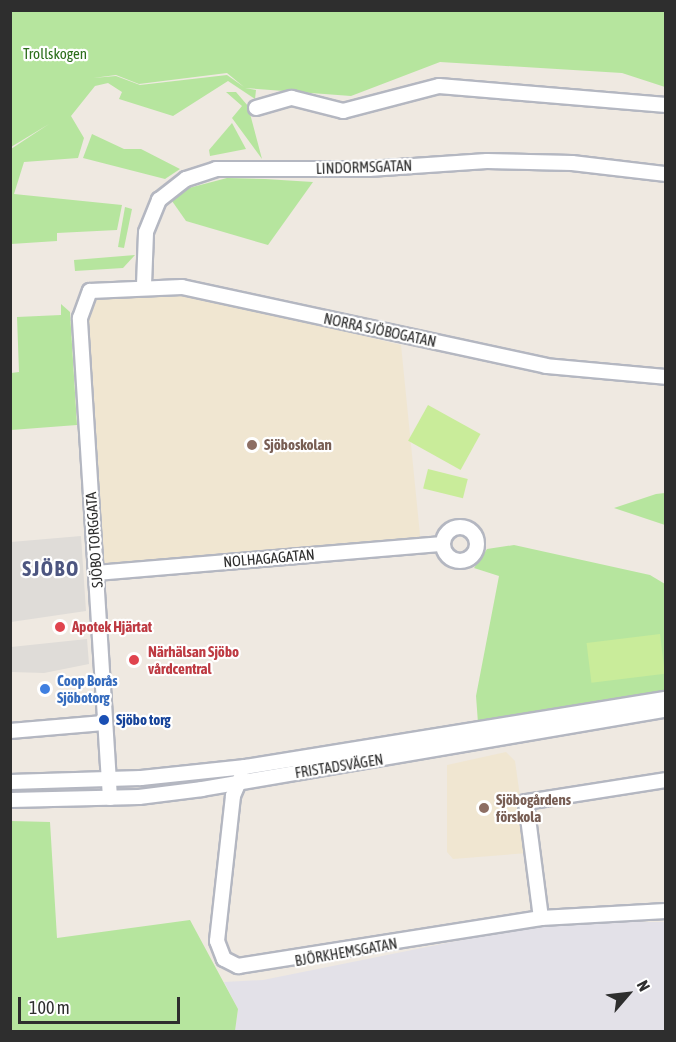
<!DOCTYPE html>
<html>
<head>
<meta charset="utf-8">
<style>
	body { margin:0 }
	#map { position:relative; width:676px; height:1042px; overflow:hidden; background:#efe9e1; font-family:"Asap Condensed",sans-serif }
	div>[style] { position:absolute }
	.industrial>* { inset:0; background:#e3e1e8 }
	.education>* { inset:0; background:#f0e6d1 }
	.green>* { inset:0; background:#b6e59e }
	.pitch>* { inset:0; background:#c9ec9a; transform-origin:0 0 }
	.plaza>* { inset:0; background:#dfdcd8 }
	.roads { filter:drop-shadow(2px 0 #b4b7c1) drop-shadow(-2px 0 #b4b7c1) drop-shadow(0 2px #b4b7c1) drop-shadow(0 -2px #b4b7c1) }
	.minor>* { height:14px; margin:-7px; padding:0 7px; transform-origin:7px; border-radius:7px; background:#fff }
	.minor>.ring { margin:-7px; padding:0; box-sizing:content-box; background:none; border:14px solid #fff; border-radius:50% }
	.dots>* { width:16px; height:16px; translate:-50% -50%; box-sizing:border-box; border:3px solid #fff; border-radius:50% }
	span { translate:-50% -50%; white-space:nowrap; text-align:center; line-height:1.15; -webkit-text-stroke:4.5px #fff; paint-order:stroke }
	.park-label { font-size:15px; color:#2c6e1b }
	.street-label { font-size:15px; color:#2e2e2e }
	.education-label { font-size:15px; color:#785e54; font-weight:700 }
	.left { translate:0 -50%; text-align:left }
	.health-label { font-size:15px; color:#be3a42; font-weight:700 }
	.shop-label { font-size:15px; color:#366cbe; font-weight:700 }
	.transit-label { font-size:15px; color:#164399; font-weight:700 }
	.district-label { font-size:21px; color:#4d5680; font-weight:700; letter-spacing:1.5px }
	.frame { position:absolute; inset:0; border:12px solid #2e2e2e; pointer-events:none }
	.north { position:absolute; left:598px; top:964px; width:60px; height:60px; -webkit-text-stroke:4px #fff; paint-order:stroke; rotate:62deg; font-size:16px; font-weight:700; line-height:24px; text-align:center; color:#2e2e2e }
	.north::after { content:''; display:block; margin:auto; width:21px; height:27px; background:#2e2e2e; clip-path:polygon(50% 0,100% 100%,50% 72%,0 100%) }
	.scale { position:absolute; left:18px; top:997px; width:162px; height:27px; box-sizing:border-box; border:3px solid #2e2e2e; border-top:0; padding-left:8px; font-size:18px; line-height:21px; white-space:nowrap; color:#2e2e2e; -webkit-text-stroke:4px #fff; paint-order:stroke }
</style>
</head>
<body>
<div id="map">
	<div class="industrial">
		<i style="clip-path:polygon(551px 922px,665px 922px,665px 1031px,235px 1031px,238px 1009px,224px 982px,263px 980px)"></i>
	</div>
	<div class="education">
		<i style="clip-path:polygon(181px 292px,401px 345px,421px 545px,99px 571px,85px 310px,95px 294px)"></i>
		<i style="clip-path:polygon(506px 752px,515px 761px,528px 853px,453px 859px,447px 852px,447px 765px)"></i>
	</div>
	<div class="green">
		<i style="clip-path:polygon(evenodd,11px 11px,665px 11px,665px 87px,622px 73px,440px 62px,351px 96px,245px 88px,256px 90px,255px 99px,228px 81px,173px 116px,119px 99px,122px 92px,108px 83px,95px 86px,71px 116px,84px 138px,78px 158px,24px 162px,14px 194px,122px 205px,117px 230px,57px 233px,57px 241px,11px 244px,11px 149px,49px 124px,11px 147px,11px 11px,227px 73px,244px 87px,227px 75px,140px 85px,116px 76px,93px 78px,116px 75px,139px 84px,227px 73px)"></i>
		<i style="clip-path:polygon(226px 92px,236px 92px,248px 106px,262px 159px,232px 118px,242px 106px)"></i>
		<i style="clip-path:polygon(232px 123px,246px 149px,210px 156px,209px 150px)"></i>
		<i style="clip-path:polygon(92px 134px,124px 149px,141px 149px,180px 169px,165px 179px,83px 158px)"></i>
		<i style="clip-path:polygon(227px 178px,265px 179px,313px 182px,268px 245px,186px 221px,172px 201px,185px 189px)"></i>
		<i style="clip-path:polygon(125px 207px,132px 209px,124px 248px,118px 247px)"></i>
		<i style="clip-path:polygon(135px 255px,123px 268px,75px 271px,74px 260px)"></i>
		<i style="clip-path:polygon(61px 304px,70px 312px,77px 425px,11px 430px,11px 373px,19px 372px,17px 317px,61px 315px)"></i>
		<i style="clip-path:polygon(665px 493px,665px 525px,614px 508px,656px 494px)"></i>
		<i style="clip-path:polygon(514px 545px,650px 575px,665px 584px,665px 691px,478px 723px,476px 696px,499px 576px,474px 568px,487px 549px)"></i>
		<i style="clip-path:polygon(11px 821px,50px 822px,57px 938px,190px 920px,238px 1009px,235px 1031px,11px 1031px)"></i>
	</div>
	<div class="pitch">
		<i style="left:428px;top:405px;width:60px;height:41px;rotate:29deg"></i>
		<i style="left:428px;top:469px;width:41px;height:20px;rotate:14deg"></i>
		<i style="left:660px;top:634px;width:40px;height:74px;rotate:83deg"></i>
	</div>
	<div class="plaza">
		<i style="clip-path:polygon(81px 536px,86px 611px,11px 622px,11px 542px)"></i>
		<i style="clip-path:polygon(87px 639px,89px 664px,44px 673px,11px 672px,11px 647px)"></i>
	</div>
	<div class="roads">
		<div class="minor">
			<i style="left:256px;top:108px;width:37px;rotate:-16deg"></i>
			<i style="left:292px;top:98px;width:53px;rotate:14.3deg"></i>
			<i style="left:343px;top:111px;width:99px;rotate:-14.6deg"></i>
			<i style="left:439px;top:86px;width:228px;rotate:4.8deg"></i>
			<i style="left:144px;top:285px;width:53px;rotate:-87.8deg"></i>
			<i style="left:146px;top:232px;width:35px;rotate:-68deg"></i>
			<i style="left:159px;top:200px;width:34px;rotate:-38deg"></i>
			<i style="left:186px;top:179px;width:32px;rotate:-18deg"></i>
			<i style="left:216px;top:169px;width:153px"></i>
			<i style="left:369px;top:169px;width:118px;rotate:-3.9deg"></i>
			<i style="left:487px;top:161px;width:85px;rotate:1.3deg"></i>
			<i style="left:572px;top:163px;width:95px;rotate:6.7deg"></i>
			<i class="ring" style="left:443px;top:527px;width:20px;height:20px"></i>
			<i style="left:96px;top:573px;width:348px;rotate:-4.8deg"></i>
			<i style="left:10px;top:731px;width:94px;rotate:-4.9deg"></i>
			<i style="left:241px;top:777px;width:21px;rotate:113deg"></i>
			<i style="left:233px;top:796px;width:146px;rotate:96.3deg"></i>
			<i style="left:217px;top:941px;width:19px;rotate:69deg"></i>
			<i style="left:224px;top:959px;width:16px;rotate:27deg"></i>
			<i style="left:238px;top:966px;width:307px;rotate:-9deg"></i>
			<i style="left:541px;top:918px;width:125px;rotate:-3.2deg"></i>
			<i style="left:10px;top:782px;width:131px;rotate:-1.7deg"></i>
			<i style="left:141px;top:778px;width:105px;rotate:-6deg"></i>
			<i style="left:245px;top:767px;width:426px;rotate:-9.2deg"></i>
			<i style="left:110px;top:798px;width:481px;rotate:-93.6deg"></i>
			<i style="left:80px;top:318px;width:29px;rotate:-70deg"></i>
			<i style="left:90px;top:291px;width:92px;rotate:-2.5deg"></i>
			<i style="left:182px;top:287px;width:372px;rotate:12.2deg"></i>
			<i style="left:546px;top:366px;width:121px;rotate:5.2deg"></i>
			<i style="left:10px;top:800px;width:129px;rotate:-1.3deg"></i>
			<i style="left:139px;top:797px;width:64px;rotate:-7.2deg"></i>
			<i style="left:202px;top:789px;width:471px;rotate:-9.7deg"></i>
			<i style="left:541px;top:918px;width:117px;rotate:-97.4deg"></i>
			<i style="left:526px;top:802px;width:142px;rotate:-8.9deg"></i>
		</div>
	</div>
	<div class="dots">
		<i style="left:252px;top:445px;background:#8d6e63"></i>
		<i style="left:60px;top:627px;background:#e0444e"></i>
		<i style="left:134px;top:660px;background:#e0444e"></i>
		<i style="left:45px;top:689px;background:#3f7fe0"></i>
		<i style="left:104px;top:720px;background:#1a4fb4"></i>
		<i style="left:484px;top:808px;background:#8d6e63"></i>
	</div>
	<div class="park-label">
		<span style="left:55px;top:54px">Trollskogen</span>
	</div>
	<div class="street-label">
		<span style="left:364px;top:167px;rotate:-2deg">LINDORMSGATAN</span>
		<span style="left:380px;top:330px;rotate:12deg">NORRA SJÖBOGATAN</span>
		<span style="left:94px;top:540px;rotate:-94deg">SJÖBO TORGGATA</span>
		<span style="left:269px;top:558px;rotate:-5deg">NOLHAGAGATAN</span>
		<span style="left:339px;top:766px;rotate:-9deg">FRISTADSVÄGEN</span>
		<span style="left:346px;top:952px;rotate:-10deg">BJÖRKHEMSGATAN</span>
	</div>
	<div class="education-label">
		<span class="left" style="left:264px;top:445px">Sjöboskolan</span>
		<span class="left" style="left:496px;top:808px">Sjöbogårdens<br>förskola</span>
	</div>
	<div class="health-label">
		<span class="left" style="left:72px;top:627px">Apotek Hjärtat</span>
		<span class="left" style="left:148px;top:660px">Närhälsan Sjöbo<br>vårdcentral</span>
	</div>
	<div class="shop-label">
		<span class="left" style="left:57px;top:689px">Coop Borås<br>Sjöbotorg</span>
	</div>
	<div class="transit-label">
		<span class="left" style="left:116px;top:720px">Sjöbo torg</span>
	</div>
	<div class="district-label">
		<span style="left:51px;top:568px">SJÖBO</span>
	</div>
	<div class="frame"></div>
	<div class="north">N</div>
	<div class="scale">100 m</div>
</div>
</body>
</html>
